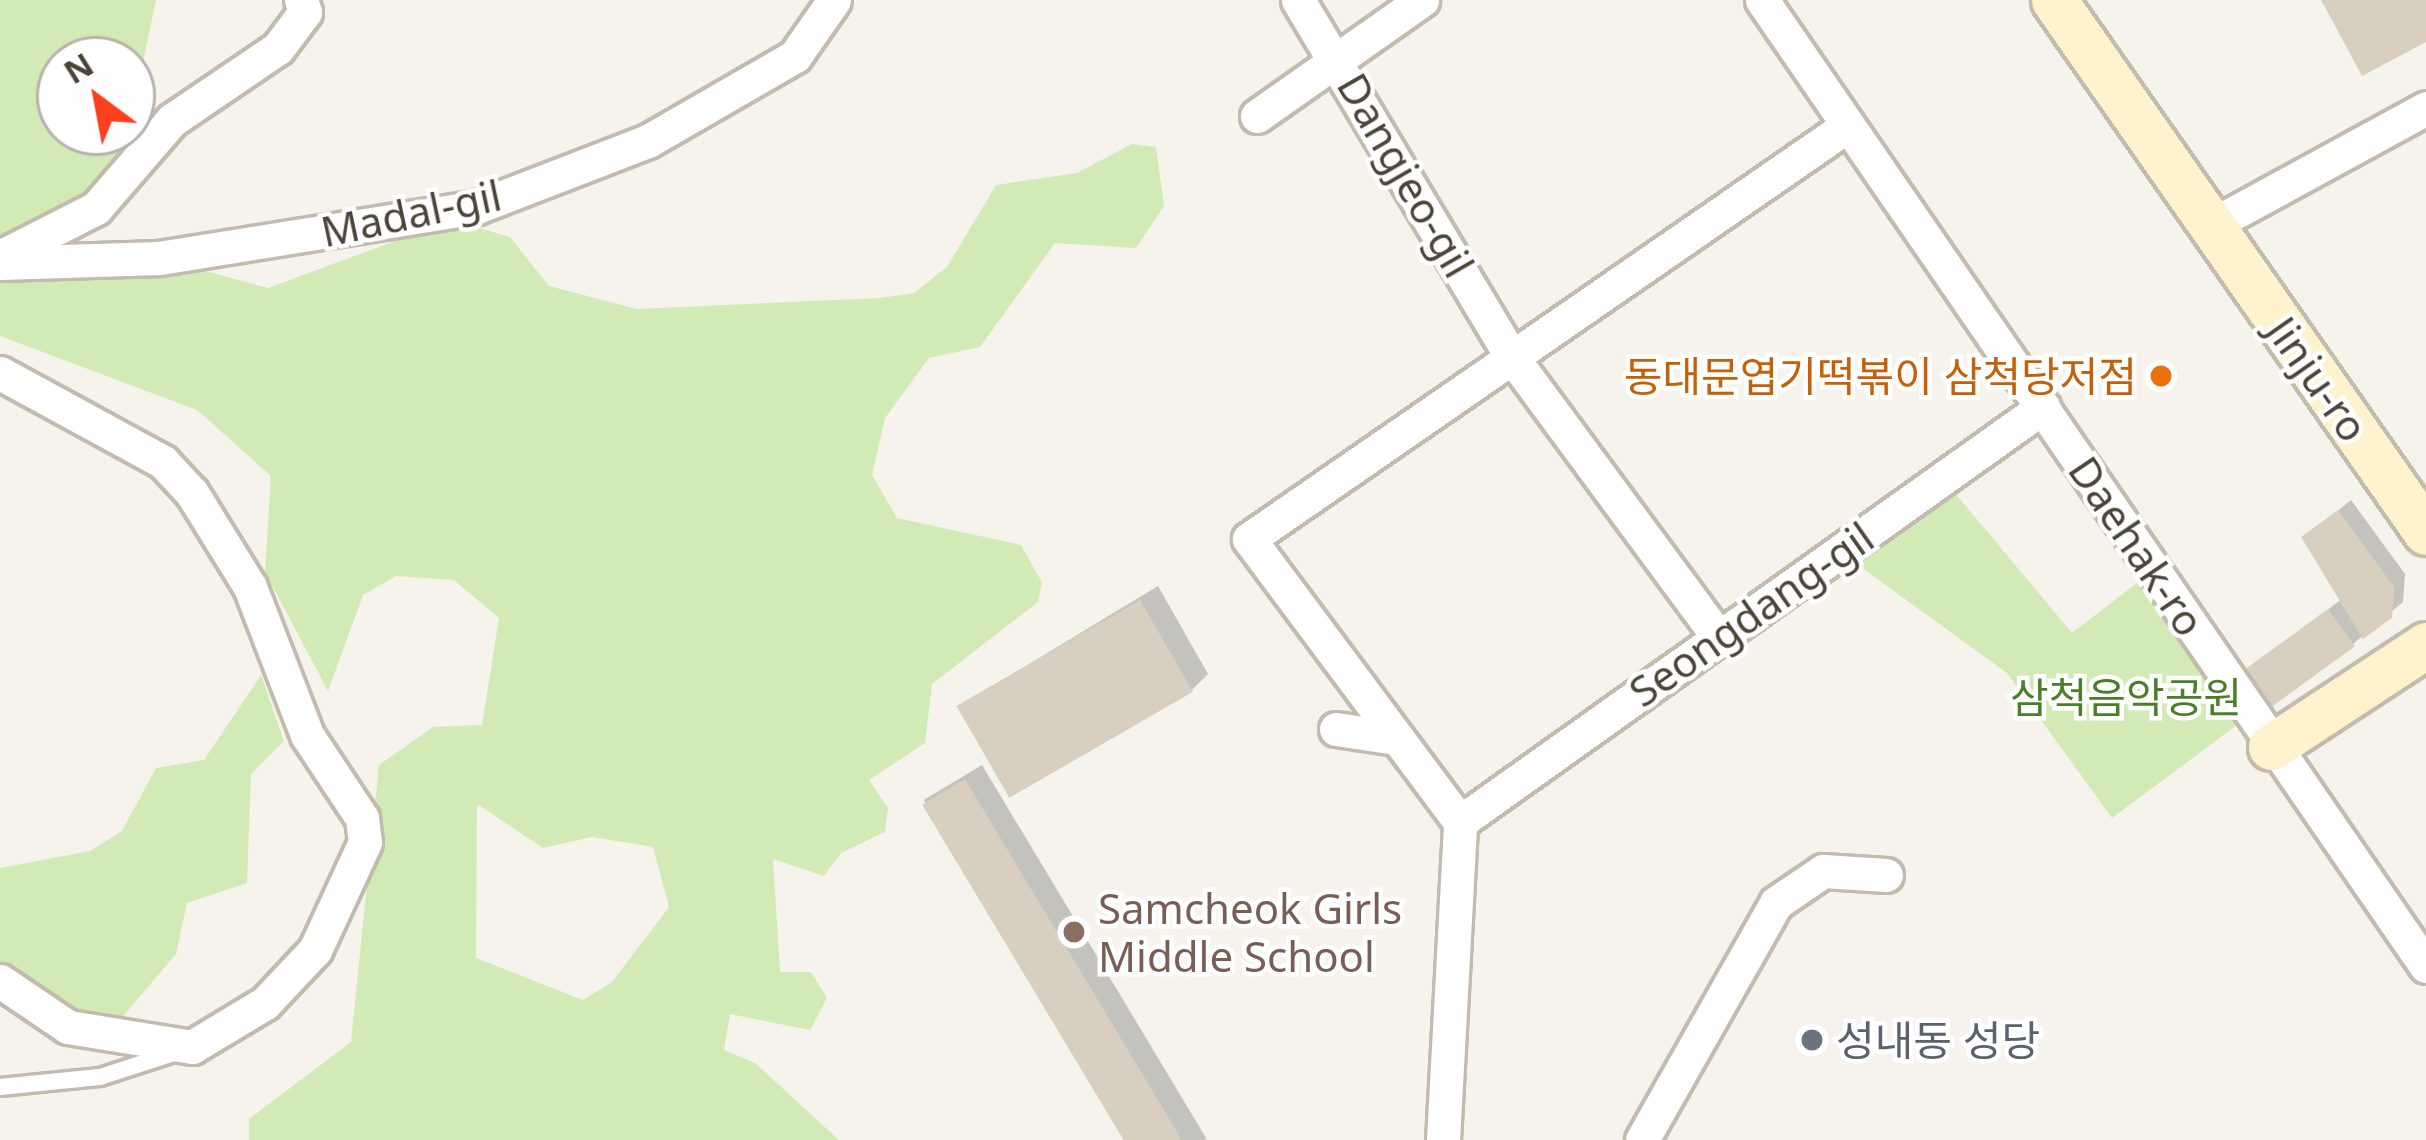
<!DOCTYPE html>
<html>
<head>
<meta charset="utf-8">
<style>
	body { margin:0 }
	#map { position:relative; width:2426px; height:1140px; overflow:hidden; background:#f6f3ec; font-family:"Noto Sans","Noto Sans KR",sans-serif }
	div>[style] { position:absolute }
	.green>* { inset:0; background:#d2eab5 }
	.shadow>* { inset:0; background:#0003; transform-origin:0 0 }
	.building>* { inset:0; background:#d8cfc1; transform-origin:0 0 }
	.roads { filter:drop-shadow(3px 0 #c2bbae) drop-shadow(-3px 0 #c2bbae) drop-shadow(0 3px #c2bbae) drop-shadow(0 -3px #c2bbae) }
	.lane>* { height:16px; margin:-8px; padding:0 8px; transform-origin:8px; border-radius:8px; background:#fff }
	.street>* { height:33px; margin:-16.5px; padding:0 16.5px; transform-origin:16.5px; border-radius:16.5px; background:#fff }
	.secondary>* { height:45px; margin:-22.5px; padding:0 22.5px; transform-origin:22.5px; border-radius:22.5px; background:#fff3cd }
	.dots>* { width:33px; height:33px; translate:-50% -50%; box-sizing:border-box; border:6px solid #fff; border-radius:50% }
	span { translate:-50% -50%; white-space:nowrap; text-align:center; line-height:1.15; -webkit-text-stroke:9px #fff; paint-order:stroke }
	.street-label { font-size:42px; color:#4b4439 }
	.food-label { font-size:42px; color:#c56008 }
	.right { translate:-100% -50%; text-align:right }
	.park-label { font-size:42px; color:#4a7f2a }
	.education-label { font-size:42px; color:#785e54 }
	.left { translate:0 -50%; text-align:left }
	.worship-label { font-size:42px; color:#5b616d }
	.north { position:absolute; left:36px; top:36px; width:120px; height:120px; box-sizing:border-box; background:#fff; border:3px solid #b7b4b0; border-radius:50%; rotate:328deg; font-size:33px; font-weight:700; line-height:48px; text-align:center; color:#4b4439 }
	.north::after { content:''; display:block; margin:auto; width:42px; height:54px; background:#fc3f1d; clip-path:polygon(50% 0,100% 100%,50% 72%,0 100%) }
</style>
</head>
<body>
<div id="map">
	<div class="green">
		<i style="clip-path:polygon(0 0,156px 0,132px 114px,132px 60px,60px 60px,60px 132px,126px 132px,111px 169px,83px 201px,0 235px)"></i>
		<i style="clip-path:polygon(evenodd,1132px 144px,1156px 147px,1164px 206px,1136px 248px,1055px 243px,980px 347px,929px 358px,885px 418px,872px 475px,897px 518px,1021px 545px,1042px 582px,1038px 602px,932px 684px,925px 743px,869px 780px,888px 808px,885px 832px,841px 853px,824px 876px,773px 859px,780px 972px,811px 972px,827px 998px,810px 1030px,730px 1014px,724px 1050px,755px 1063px,839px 1140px,249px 1140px,249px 1119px,351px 1042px,379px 765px,433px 727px,482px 725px,499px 618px,454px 580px,396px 576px,363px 595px,328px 691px,265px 572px,271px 476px,197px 410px,0 336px,0 274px,198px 269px,268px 288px,452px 220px,510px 237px,549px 286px,637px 309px,880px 298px,914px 293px,947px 267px,996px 185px,1077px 173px,1132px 144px,477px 804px,543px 848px,592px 837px,653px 847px,669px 907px,612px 982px,583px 1000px,476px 958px,477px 804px)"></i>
		<i style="clip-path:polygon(1949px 486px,2072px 633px,2146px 576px,2241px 722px,2112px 818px,2007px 673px,1847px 557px)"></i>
		<i style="clip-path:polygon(261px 675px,284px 741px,251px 774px,247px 883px,187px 903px,176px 954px,114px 1027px,71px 1016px,0 970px,0 868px,90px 851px,122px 831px,156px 768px,204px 760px)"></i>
	</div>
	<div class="shadow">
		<i style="clip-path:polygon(2351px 500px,2405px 574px,2403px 602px,2353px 644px,2237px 677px,2342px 599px,2305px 538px)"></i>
		<i style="clip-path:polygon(1158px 586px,1208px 674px,1192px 690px,960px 706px)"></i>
		<i style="left:982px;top:765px;width:436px;height:68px;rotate:59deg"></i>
	</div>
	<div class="building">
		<i style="clip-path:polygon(2321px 0,2426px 0,2426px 42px,2362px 76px)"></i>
		<i style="clip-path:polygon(2338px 510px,2394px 587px,2392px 618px,2363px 639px,2301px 537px)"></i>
		<i style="left:1140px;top:600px;width:106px;height:212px;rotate:60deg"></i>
		<i style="left:2328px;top:609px;width:46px;height:117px;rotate:54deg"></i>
		<i style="left:965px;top:779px;width:419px;height:50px;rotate:59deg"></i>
	</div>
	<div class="roads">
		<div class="lane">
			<i style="left:0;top:1087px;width:100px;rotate:-5.7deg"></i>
			<i style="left:100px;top:1077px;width:78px;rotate:-18deg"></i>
		</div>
		<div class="street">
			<i style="left:1298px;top:0;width:411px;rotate:59.1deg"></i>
			<i style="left:1509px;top:353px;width:352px;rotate:53.6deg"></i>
			<i style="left:1762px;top:0;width:1172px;rotate:55.5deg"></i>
			<i style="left:1257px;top:116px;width:202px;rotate:-35.1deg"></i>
			<i style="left:2210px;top:226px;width:246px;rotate:-28.6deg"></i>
			<i style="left:0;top:257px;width:108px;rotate:-27deg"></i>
			<i style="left:96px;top:208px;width:116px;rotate:-49.2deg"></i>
			<i style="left:172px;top:120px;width:128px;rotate:-34.2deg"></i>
			<i style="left:278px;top:48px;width:45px;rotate:-53.1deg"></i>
			<i style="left:305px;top:12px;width:13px;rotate:-108deg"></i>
			<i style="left:0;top:263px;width:159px;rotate:-1.8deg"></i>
			<i style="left:159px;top:258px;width:322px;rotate:-9.1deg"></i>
			<i style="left:477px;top:207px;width:183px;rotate:-21.1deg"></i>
			<i style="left:648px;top:141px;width:170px;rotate:-30deg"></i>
			<i style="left:795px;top:56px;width:68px;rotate:-55.1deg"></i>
			<i style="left:0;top:373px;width:186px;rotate:28.6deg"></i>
			<i style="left:163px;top:462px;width:42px;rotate:46.9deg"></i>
			<i style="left:192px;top:493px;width:110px;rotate:58.3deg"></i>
			<i style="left:250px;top:587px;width:159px;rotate:68.9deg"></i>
			<i style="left:307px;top:735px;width:100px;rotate:56.5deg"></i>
			<i style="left:362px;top:818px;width:24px;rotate:83deg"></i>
			<i style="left:365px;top:842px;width:119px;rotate:114.8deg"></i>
			<i style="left:315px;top:950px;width:73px;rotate:133.3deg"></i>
			<i style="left:265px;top:1003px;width:85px;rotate:148.9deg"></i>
			<i style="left:192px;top:1047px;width:126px;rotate:-170.8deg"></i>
			<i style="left:68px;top:1027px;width:82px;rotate:-145.9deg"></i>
			<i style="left:1336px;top:729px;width:62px;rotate:8.4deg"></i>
			<i style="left:1460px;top:822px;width:353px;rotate:-126.7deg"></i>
			<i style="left:1249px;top:539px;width:727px;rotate:-34.63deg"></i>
			<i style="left:1443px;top:1140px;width:318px;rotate:-86.9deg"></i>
			<i style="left:1460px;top:822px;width:716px;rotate:-35.44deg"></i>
			<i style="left:1642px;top:1140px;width:272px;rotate:-60.5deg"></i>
			<i style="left:1776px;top:903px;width:57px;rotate:-34.2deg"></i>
			<i style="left:1823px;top:871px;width:63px;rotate:3.6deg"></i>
		</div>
		<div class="secondary">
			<i style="left:2054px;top:0;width:649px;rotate:55.04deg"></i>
			<i style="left:2271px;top:747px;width:186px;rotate:-33.3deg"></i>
		</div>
	</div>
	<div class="dots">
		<i style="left:2161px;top:376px;background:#e8710a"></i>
		<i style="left:1074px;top:932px;background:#8d6e63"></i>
		<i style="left:1812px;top:1040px;background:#6b7280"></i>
	</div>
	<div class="street-label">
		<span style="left:1406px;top:175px;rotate:60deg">Dangjeo-gil</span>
		<span style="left:411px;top:213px;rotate:-12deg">Madal-gil</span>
		<span style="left:2318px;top:379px;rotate:55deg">Jinju-ro</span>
		<span style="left:2137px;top:546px;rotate:56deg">Daehak-ro</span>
		<span style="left:1751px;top:614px;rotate:-35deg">Seongdang-gil</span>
	</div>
	<div class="food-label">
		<span class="right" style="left:2137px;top:376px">동대문엽기떡볶이 삼척당저점</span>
	</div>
	<div class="park-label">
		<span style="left:2126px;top:697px">삼척음악공원</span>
	</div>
	<div class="education-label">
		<span class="left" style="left:1098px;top:932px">Samcheok Girls<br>Middle School</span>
	</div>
	<div class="worship-label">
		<span class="left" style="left:1836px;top:1040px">성내동 성당</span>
	</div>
	<div class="north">N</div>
</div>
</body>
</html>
